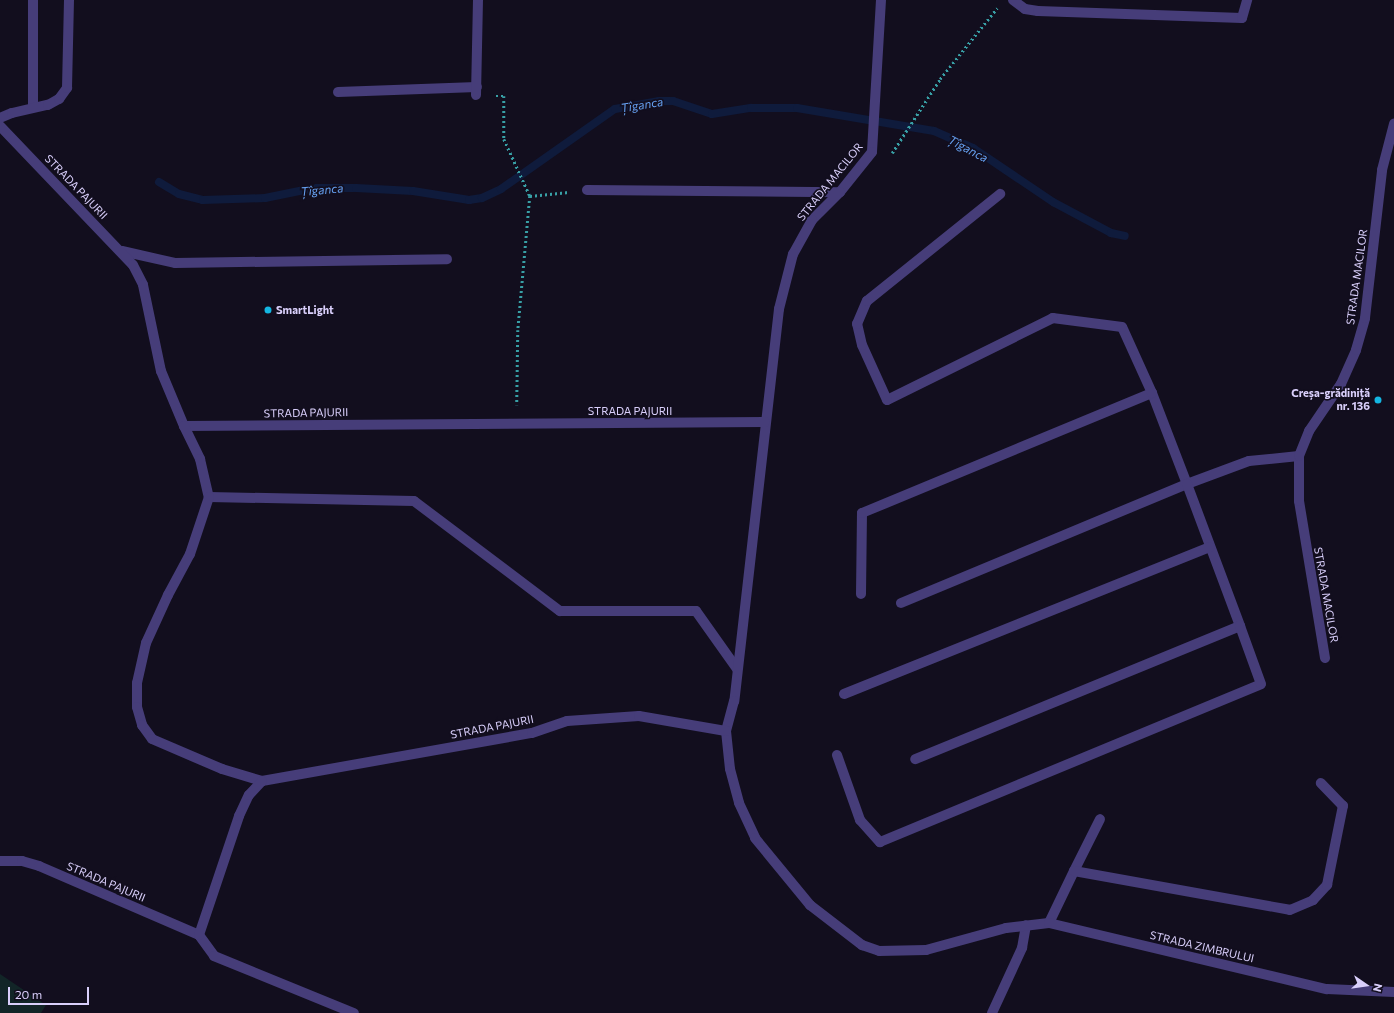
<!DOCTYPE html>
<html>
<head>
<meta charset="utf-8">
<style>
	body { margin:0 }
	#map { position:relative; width:1394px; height:1013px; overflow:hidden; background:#120e1e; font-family:Commissioner,sans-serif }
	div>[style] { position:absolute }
	.green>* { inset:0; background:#122527 }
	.stream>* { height:8px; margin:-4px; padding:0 4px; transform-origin:4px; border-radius:4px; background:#0f1b3c }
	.path>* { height:2.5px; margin-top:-1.25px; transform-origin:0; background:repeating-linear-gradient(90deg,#38a0a6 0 2px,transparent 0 5px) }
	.service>* { height:10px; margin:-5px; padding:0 5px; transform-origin:5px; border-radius:5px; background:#463d79 }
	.minor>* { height:10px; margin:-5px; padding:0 5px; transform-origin:5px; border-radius:5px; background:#463d79 }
	.dots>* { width:11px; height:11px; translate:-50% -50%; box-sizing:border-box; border:2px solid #120e1e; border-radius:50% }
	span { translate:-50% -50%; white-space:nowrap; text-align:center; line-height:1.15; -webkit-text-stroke:3.5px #120e1e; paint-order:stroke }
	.street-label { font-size:11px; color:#d9cffb }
	.poi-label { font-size:11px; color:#d9cffb; font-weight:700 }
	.left { translate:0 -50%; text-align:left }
	.right { translate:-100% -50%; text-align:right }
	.water-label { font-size:12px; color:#66a1f2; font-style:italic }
	.north { position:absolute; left:1346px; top:965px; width:40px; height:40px; -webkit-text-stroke:3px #120e1e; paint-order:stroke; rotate:103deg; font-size:11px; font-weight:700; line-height:16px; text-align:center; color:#d9cffb }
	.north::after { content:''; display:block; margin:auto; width:14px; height:18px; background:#d9cffb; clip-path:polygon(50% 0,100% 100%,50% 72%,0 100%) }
	.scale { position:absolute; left:8px; top:987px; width:81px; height:18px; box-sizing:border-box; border:2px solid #d9cffb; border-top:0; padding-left:5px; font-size:12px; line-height:14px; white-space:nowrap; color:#d9cffb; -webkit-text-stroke:3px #120e1e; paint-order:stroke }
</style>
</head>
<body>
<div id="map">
	<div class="green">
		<i style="clip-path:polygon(0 974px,46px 1005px,41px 1013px,0 1013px)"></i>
	</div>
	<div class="stream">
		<i style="left:159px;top:182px;width:23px;rotate:31deg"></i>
		<i style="left:179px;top:194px;width:25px;rotate:14deg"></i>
		<i style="left:203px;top:200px;width:62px;rotate:-1.8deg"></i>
		<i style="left:265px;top:198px;width:50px;rotate:-11.5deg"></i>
		<i style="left:314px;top:188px;width:42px"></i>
		<i style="left:356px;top:188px;width:57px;rotate:3deg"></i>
		<i style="left:413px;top:191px;width:57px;rotate:9.1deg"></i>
		<i style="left:469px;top:200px;width:13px;rotate:-9deg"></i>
		<i style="left:482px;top:198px;width:21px;rotate:-25deg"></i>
		<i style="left:501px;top:189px;width:139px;rotate:-35.1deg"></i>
		<i style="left:615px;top:109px;width:45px;rotate:-10.3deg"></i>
		<i style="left:659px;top:101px;width:14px"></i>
		<i style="left:673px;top:101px;width:41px;rotate:18.4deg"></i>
		<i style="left:712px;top:114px;width:39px;rotate:-9deg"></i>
		<i style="left:751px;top:108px;width:46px"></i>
		<i style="left:797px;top:108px;width:139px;rotate:9.5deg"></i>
		<i style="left:934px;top:131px;width:43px;rotate:23.6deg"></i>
		<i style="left:973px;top:148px;width:97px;rotate:34deg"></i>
		<i style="left:1053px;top:202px;width:66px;rotate:28.1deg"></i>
		<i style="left:1111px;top:233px;width:14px;rotate:12deg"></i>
	</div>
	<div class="path">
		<i style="left:496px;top:96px;width:8px"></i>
		<i style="left:504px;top:96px;width:43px;rotate:90deg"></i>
		<i style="left:504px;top:139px;width:63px;rotate:65.5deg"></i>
		<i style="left:530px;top:196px;width:135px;rotate:95.1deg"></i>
		<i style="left:518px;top:330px;width:75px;rotate:90.8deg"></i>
		<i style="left:892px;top:153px;width:88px;rotate:-57deg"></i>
		<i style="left:940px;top:79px;width:91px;rotate:-51.2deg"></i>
		<i style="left:530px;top:196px;width:39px;rotate:-6deg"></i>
	</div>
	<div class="service">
		<i style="left:1013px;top:0;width:15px;rotate:37deg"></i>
		<i style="left:1025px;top:9px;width:13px;rotate:9deg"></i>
		<i style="left:1038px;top:11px;width:204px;rotate:2deg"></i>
		<i style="left:1242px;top:18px;width:19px;rotate:-74deg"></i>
		<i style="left:338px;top:92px;width:139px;rotate:-2.1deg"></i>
		<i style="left:33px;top:107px;width:107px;rotate:-90deg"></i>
		<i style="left:0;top:118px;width:13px;rotate:-23deg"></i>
		<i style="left:12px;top:113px;width:37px;rotate:-13deg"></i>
		<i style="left:48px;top:105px;width:13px;rotate:-29deg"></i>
		<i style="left:59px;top:99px;width:14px;rotate:-54deg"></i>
		<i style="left:67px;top:88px;width:88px;rotate:-88.7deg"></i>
		<i style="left:587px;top:190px;width:253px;rotate:0.5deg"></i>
		<i style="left:122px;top:251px;width:54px;rotate:12.8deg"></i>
		<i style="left:175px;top:263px;width:272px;rotate:-0.8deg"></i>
		<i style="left:1152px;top:393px;width:97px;rotate:69deg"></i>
		<i style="left:1187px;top:484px;width:66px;rotate:-20.4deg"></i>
		<i style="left:1249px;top:461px;width:50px;rotate:-5.7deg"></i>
		<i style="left:209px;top:497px;width:205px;rotate:1.1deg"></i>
		<i style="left:414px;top:501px;width:183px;rotate:37deg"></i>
		<i style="left:560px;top:611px;width:136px"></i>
		<i style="left:696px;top:611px;width:71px;rotate:54.7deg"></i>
		<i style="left:861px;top:594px;width:81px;rotate:-89.3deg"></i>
		<i style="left:862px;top:513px;width:314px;rotate:-22.5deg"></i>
		<i style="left:1152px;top:393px;width:72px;rotate:-114.4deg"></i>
		<i style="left:1122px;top:327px;width:70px;rotate:-172.6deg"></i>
		<i style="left:1053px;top:318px;width:185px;rotate:153.7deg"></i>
		<i style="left:887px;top:400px;width:60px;rotate:-114.4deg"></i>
		<i style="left:862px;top:345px;width:22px;rotate:-103deg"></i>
		<i style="left:857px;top:324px;width:25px;rotate:-67deg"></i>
		<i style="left:867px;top:301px;width:171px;rotate:-38.8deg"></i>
		<i style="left:901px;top:603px;width:310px;rotate:-22.6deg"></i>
		<i style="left:1187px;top:484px;width:152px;rotate:69.5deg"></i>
		<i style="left:1240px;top:626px;width:351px;rotate:157.7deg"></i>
		<i style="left:844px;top:694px;width:394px;rotate:-21.9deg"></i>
		<i style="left:837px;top:755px;width:69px;rotate:70.5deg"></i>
		<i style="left:860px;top:820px;width:30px;rotate:48deg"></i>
		<i style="left:880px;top:842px;width:412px;rotate:-22.5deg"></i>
		<i style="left:1261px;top:684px;width:62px;rotate:-109.9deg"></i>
		<i style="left:1074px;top:871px;width:58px;rotate:-63.4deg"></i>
		<i style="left:1049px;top:923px;width:58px;rotate:-64.3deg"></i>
		<i style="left:1074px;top:871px;width:219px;rotate:10.2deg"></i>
		<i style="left:1290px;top:910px;width:25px;rotate:-23deg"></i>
		<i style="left:1313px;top:900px;width:21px;rotate:-47deg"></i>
		<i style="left:1327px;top:885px;width:81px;rotate:-78.6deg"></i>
		<i style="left:1343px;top:806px;width:32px;rotate:-134deg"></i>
		<i style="left:992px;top:1013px;width:72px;rotate:-65.2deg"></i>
		<i style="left:1022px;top:948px;width:23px;rotate:-80deg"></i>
	</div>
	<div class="minor">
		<i style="left:881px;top:0;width:152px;rotate:93.4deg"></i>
		<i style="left:872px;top:152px;width:51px;rotate:128.7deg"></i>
		<i style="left:840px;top:192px;width:40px;rotate:135deg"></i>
		<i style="left:812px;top:220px;width:39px;rotate:119deg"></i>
		<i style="left:793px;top:254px;width:57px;rotate:104.3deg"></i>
		<i style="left:779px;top:309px;width:395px;rotate:96.5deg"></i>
		<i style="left:734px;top:701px;width:31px;rotate:105deg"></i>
		<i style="left:726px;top:731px;width:38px;rotate:84deg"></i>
		<i style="left:730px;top:769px;width:35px;rotate:75deg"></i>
		<i style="left:739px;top:803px;width:38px;rotate:65deg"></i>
		<i style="left:755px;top:838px;width:87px;rotate:50.6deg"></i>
		<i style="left:810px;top:905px;width:66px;rotate:37.6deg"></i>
		<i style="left:862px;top:945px;width:18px;rotate:19deg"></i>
		<i style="left:879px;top:951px;width:47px;rotate:-1.2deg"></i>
		<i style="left:926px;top:950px;width:83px;rotate:-15.4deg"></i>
		<i style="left:1006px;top:928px;width:43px;rotate:-6.6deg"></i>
		<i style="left:1049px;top:923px;width:286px;rotate:13.4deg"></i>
		<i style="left:1327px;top:989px;width:67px;rotate:2.6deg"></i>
		<i style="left:476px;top:95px;width:95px;rotate:-88.8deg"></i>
		<i style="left:0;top:126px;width:192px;rotate:46.3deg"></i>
		<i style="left:133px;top:265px;width:22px;rotate:63deg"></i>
		<i style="left:143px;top:285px;width:88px;rotate:78.2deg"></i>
		<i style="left:161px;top:371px;width:60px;rotate:67.3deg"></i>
		<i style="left:184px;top:426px;width:581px;rotate:-0.39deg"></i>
		<i style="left:184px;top:426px;width:37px;rotate:64deg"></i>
		<i style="left:200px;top:459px;width:39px;rotate:77deg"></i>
		<i style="left:209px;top:497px;width:60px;rotate:108.4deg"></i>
		<i style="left:190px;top:554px;width:47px;rotate:118.2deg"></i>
		<i style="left:168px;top:595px;width:53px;rotate:114.6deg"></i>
		<i style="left:146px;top:643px;width:41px;rotate:102.7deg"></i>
		<i style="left:137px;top:683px;width:24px;rotate:90deg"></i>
		<i style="left:137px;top:707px;width:19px;rotate:74deg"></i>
		<i style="left:142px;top:725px;width:17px;rotate:54deg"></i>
		<i style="left:152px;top:739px;width:76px;rotate:23.2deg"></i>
		<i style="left:222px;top:769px;width:42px;rotate:16.7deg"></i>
		<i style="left:262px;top:781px;width:274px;rotate:-10.1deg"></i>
		<i style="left:532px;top:733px;width:37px;rotate:-19deg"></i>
		<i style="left:567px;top:721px;width:72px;rotate:-4deg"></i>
		<i style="left:639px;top:716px;width:88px;rotate:9.8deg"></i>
		<i style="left:1325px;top:658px;width:159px;rotate:-99.4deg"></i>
		<i style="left:1299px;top:501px;width:45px;rotate:-90deg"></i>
		<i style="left:1299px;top:456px;width:27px;rotate:-68deg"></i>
		<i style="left:1309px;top:431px;width:57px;rotate:-55.8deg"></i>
		<i style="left:1341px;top:384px;width:37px;rotate:-66deg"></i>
		<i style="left:1356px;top:350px;width:33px;rotate:-74deg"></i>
		<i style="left:1365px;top:318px;width:149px;rotate:-83.4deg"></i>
		<i style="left:1382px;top:170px;width:48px;rotate:-75.4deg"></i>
		<i style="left:0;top:861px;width:22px"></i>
		<i style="left:22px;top:861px;width:18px;rotate:16deg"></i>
		<i style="left:39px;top:866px;width:174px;rotate:23.3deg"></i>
		<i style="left:199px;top:935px;width:26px;rotate:54deg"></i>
		<i style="left:214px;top:956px;width:151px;rotate:22.2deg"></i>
		<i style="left:199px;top:935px;width:126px;rotate:-71.4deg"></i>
		<i style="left:239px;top:816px;width:23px;rotate:-65deg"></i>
		<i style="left:249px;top:795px;width:19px;rotate:-47deg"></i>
	</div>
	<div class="dots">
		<i style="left:268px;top:310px;background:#14b6e2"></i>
		<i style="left:1378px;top:400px;background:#14b6e2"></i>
	</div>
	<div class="street-label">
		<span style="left:830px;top:182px;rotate:-51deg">STRADA MACILOR</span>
		<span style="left:76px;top:187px;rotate:46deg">STRADA PAJURII</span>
		<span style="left:1357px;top:277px;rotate:-82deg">STRADA MACILOR</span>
		<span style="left:630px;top:411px">STRADA PAJURII</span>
		<span style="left:306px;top:413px;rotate:-1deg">STRADA PAJURII</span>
		<span style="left:1326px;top:595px;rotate:80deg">STRADA MACILOR</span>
		<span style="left:492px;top:727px;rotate:-11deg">STRADA PAJURII</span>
		<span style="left:106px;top:882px;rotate:23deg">STRADA PAJURII</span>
		<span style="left:1202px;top:947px;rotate:13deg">STRADA ZIMBRULUI</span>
	</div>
	<div class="poi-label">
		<span class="left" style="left:276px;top:310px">SmartLight</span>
		<span class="right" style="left:1370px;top:400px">Creșa-grădiniță<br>nr. 136</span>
	</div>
	<div class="water-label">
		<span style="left:642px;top:105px;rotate:-9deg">Țîganca</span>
		<span style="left:968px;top:149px;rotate:28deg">Țîganca</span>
		<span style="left:322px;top:190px;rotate:-5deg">Țîganca</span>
	</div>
	<div class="north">N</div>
	<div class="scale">20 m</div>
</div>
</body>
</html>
